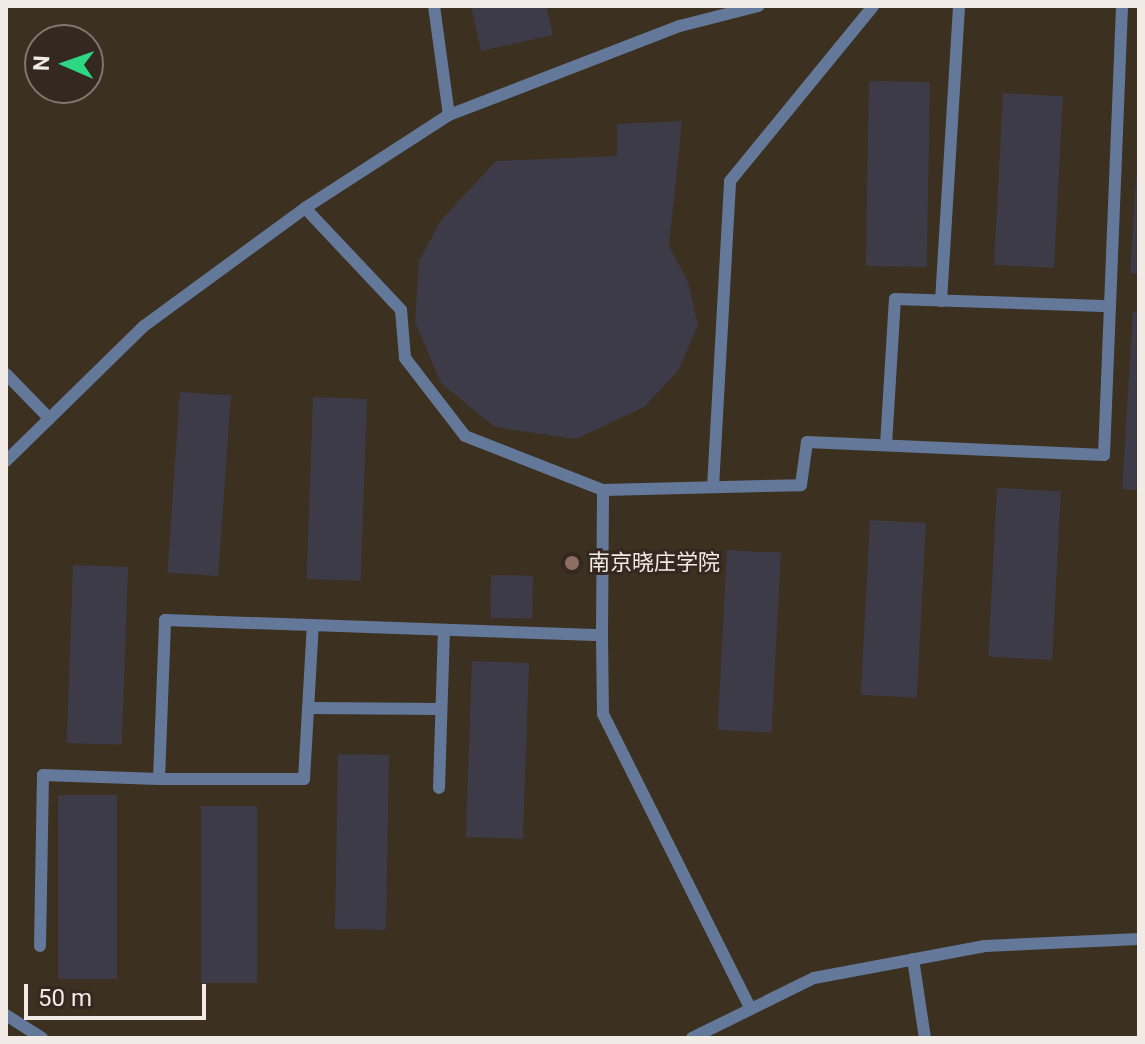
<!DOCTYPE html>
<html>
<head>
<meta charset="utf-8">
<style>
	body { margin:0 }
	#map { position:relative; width:1145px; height:1044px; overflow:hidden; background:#342821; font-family:Roboto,"Noto Sans SC",sans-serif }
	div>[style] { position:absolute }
	.education>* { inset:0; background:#3c3021 }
	.building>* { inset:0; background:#3d3b48; transform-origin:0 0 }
	.service>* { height:12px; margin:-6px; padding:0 6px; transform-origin:6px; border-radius:6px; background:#64799a }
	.dots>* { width:22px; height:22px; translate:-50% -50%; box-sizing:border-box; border:4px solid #342821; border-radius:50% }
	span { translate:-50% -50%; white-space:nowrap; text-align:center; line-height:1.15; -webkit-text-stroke:6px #342821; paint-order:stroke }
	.poi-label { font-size:22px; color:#f2eae5 }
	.left { translate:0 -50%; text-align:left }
	.frame { position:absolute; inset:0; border:8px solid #f2eae5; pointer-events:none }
	.north { position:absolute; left:24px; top:24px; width:80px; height:80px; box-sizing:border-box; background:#342821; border:2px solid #80766f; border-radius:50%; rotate:272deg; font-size:22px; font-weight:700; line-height:32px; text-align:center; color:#f2eae5 }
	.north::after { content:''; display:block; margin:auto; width:28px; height:36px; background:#2cd884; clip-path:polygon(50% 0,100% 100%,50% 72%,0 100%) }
	.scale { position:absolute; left:24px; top:984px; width:182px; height:36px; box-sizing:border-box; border:4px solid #f2eae5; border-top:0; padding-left:10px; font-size:24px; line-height:28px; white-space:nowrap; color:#f2eae5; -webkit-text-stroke:6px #342821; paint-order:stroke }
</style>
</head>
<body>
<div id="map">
	<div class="education">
		<i style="clip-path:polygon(evenodd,6px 6px,1139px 6px,1139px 1038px,6px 1038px,6px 6px,40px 40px,88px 40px,88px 88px,40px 88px,40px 40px)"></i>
	</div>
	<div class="building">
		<i style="clip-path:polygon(471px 6px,546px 6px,553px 35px,481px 51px)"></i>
		<i style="left:869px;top:81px;width:61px;height:185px;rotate:1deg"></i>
		<i style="left:1003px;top:93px;width:60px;height:172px;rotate:3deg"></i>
		<i style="clip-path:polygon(682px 121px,669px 246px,688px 282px,698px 325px,678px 371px,644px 407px,576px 439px,495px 427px,441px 383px,415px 322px,419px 261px,441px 220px,496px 161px,617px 156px,617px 124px)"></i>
		<i style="clip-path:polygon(1137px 163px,1139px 163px,1139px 274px,1130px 273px)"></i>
		<i style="clip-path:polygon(1133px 311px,1139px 312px,1139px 490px,1122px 489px)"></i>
		<i style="left:180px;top:392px;width:51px;height:181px;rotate:4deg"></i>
		<i style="left:313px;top:397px;width:54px;height:182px;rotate:2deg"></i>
		<i style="left:997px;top:488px;width:64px;height:169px;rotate:3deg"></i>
		<i style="left:870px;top:520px;width:56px;height:175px;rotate:3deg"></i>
		<i style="left:727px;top:550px;width:54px;height:180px;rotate:3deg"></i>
		<i style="left:73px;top:565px;width:55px;height:178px;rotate:2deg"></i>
		<i style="left:491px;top:575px;width:42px;height:43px;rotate:1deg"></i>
		<i style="left:472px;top:661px;width:57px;height:176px;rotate:2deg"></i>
		<i style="left:338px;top:754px;width:51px;height:175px;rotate:1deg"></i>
		<i style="left:117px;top:795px;width:184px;height:59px;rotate:90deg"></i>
		<i style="left:201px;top:806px;width:56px;height:177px"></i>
	</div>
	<div class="service">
		<i style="left:434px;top:6px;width:110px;rotate:82.2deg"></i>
		<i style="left:305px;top:208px;width:140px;rotate:46.7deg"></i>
		<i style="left:401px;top:310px;width:48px;rotate:85.2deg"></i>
		<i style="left:405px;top:358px;width:98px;rotate:52.4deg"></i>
		<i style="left:465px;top:436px;width:148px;rotate:21.4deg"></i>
		<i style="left:941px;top:301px;width:296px;rotate:-86.5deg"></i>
		<i style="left:6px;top:374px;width:62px;rotate:45.7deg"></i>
		<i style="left:886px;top:445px;width:146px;rotate:-86.5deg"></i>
		<i style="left:895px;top:299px;width:215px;rotate:1.9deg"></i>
		<i style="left:6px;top:461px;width:193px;rotate:-44.4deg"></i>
		<i style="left:144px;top:326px;width:200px;rotate:-36.2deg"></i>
		<i style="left:305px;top:208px;width:171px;rotate:-32.9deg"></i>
		<i style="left:449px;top:115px;width:248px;rotate:-21.1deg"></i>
		<i style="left:680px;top:26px;width:81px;rotate:-14.4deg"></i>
		<i style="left:713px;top:487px;width:306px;rotate:-86.8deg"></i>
		<i style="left:730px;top:181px;width:226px;rotate:-50.7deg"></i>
		<i style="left:602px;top:635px;width:145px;rotate:-89.6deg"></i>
		<i style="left:603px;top:490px;width:198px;rotate:-1.4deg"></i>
		<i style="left:801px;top:485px;width:43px;rotate:-82.1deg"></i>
		<i style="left:807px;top:442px;width:297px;rotate:2.5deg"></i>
		<i style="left:1104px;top:455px;width:449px;rotate:-87.7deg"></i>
		<i style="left:308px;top:708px;width:133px;rotate:0.4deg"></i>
		<i style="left:159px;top:779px;width:145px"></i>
		<i style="left:304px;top:779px;width:154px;rotate:-86.7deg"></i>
		<i style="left:439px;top:788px;width:158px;rotate:-88.2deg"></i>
		<i style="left:40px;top:946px;width:171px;rotate:-89deg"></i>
		<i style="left:43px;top:775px;width:116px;rotate:2deg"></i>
		<i style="left:159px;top:779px;width:159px;rotate:-87.8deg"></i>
		<i style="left:165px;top:620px;width:437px;rotate:2deg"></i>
		<i style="left:602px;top:635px;width:79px;rotate:89.3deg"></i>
		<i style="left:603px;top:714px;width:329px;rotate:63.4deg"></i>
		<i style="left:913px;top:959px;width:80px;rotate:81.4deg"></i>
		<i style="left:6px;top:1015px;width:43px;rotate:32.6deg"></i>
		<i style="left:692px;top:1038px;width:136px;rotate:-26.2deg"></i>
		<i style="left:814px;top:978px;width:174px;rotate:-10.6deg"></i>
		<i style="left:985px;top:946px;width:154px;rotate:-2.6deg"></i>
	</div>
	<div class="dots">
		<i style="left:572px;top:563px;background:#8d6e63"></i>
	</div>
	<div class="poi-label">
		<span class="left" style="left:588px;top:563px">南京晓庄学院</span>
	</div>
	<div class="frame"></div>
	<div class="north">N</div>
	<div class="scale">50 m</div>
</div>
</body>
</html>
